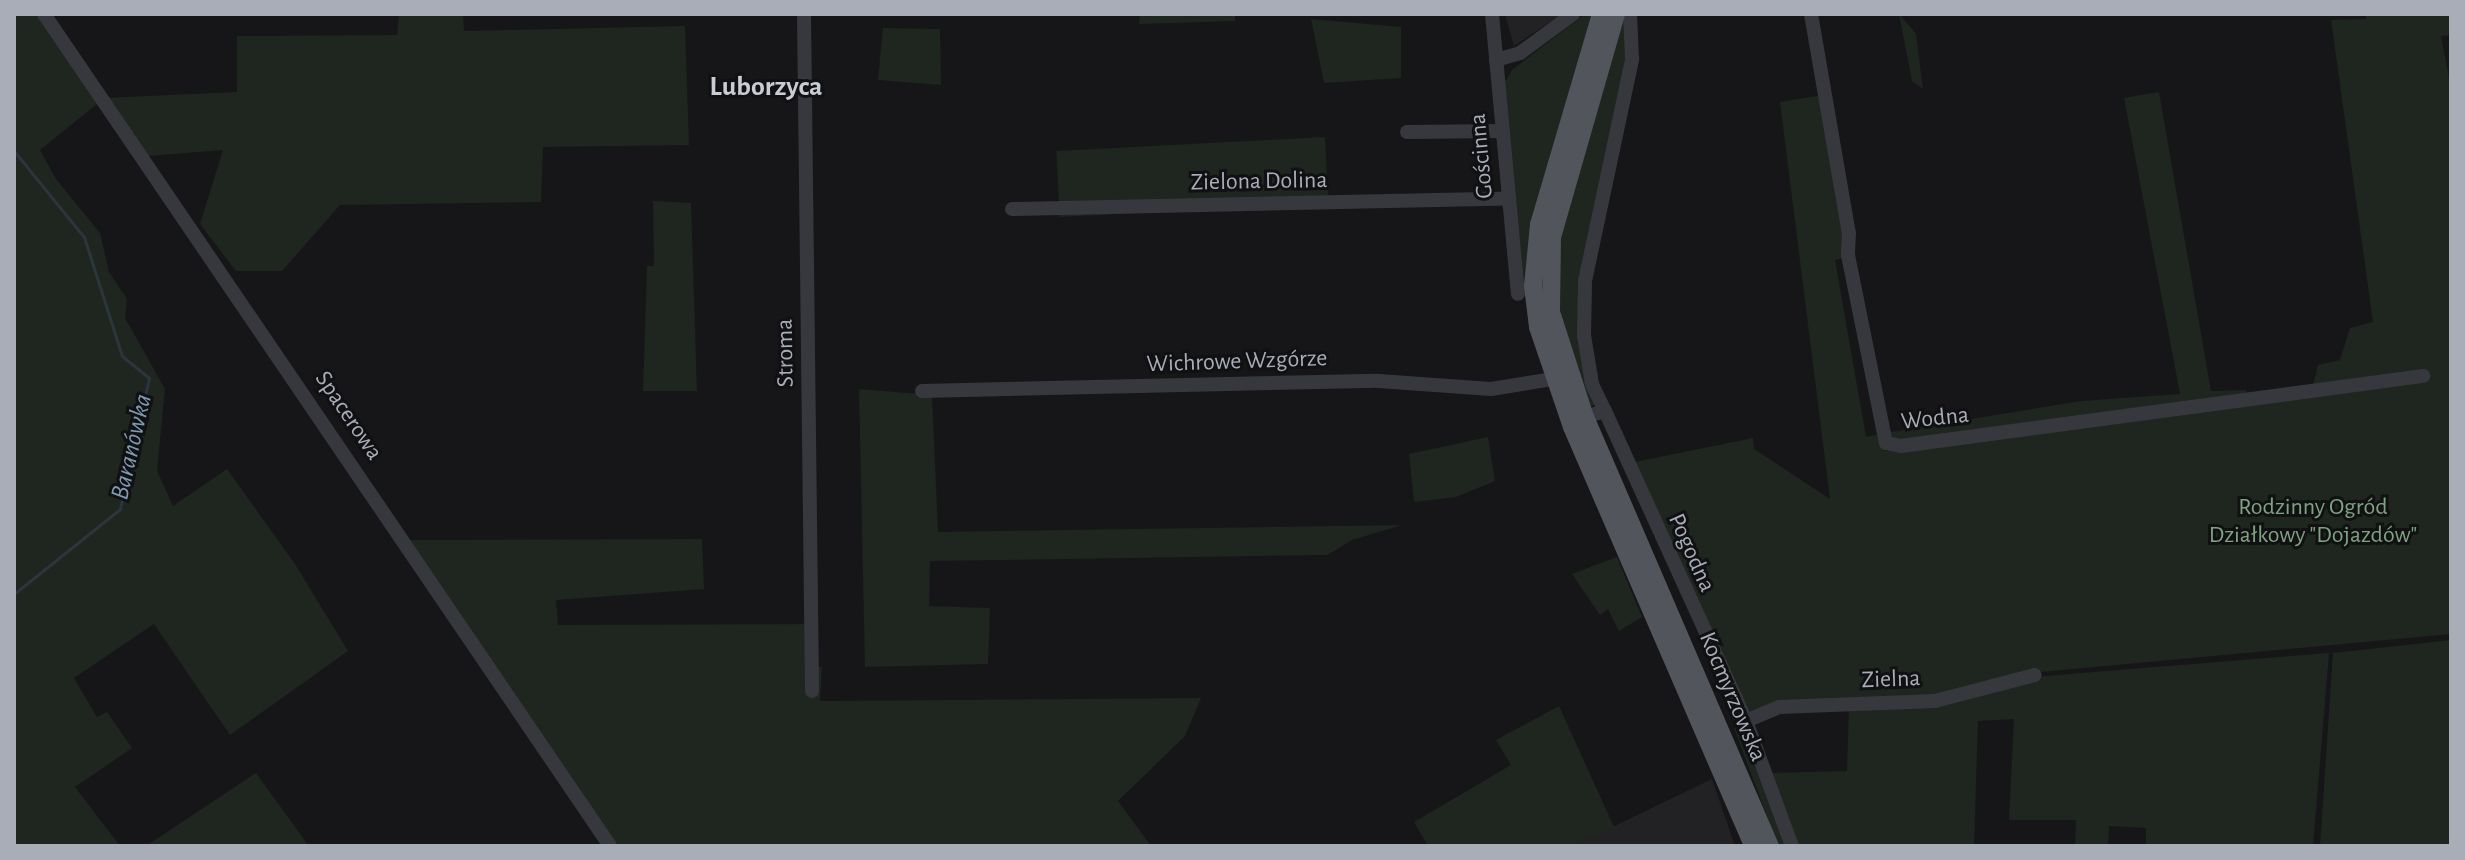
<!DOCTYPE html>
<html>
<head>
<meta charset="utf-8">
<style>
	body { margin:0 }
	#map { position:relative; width:2465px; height:860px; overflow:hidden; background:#161618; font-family:"Alegreya Sans",sans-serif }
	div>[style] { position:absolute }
	.built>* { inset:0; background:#222225 }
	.green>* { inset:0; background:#1e261f; transform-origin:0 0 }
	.stream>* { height:3px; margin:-1.5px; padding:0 1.5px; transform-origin:1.5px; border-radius:1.5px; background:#2c353c }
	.minor>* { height:14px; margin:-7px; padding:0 7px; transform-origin:7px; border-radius:7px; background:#37383d }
	.major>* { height:18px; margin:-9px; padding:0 9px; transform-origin:9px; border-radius:9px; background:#53555c }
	span { translate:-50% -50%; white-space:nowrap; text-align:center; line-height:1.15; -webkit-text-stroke:6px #111113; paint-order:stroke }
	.street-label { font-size:24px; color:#a8adb8 }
	.park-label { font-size:24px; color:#7fa381 }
	.water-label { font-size:26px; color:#7f9bb3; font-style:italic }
	.quarter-label { font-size:28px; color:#c9ccd4; font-weight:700 }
	.frame { position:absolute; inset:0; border:16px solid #a8adb8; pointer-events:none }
</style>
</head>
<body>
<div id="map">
	<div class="built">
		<i style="clip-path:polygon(1505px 14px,1562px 14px,1514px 46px)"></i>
		<i style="clip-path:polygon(1712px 779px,1735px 846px,1573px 846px)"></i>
	</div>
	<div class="green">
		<i style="clip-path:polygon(14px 14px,41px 14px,97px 104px,40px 150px,56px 179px,100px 233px,109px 272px,127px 299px,125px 318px,165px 389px,157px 471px,173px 506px,227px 469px,295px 564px,348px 651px,230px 735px,154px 624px,74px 678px,97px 717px,107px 712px,132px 748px,75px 787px,120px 846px,14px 846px)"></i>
		<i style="clip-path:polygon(399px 14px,463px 14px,464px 31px,685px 26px,689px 145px,543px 147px,541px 202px,340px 205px,282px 271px,236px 271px,200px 224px,223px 150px,148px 156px,104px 98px,237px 92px,237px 36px,397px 35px)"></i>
		<i style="clip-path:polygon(1140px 14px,1235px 14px,1235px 21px,1139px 24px)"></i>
		<i style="clip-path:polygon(1585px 14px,1593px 14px,1532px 217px,1525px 295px,1505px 82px,1512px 70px)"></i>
		<i style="clip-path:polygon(1623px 14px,1629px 59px,1583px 280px,1598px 403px,1587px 408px,1564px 337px,1557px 289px,1562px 222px)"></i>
		<i style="clip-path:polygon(1899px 14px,1916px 34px,1923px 89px,1912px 81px)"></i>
		<i style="clip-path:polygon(2366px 14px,2451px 14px,2451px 35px,2441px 36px,2451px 88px,2451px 634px,2041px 672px,1935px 697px,1750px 712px,1630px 463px,1753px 438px,1754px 449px,1830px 499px,1780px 102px,1823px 95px,1851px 256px,1835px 260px,1866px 437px,1880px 434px,1883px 451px,1992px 439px,2312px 390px,2318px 365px,2340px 360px,2350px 328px,2373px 322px,2331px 20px,2366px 19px)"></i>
		<i style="clip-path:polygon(1311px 19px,1401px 27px,1401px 78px,1324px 83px)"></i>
		<i style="clip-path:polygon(883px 28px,940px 29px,941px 85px,878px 80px)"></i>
		<i style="clip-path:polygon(2159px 92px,2211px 391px,2246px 390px,2247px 398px,1895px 443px,1885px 433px,2081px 401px,2180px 394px,2124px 98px)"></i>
		<i style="left:1325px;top:137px;width:66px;height:269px;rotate:87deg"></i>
		<i style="clip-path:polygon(653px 201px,691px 203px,697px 391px,643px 391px,647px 266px,654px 266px)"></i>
		<i style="clip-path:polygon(859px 389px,932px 395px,938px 532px,1402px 525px,1352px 540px,1327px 555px,930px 561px,929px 606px,990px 608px,988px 664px,865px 667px)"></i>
		<i style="clip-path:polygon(1488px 437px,1495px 481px,1456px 497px,1414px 502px,1409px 454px)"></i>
		<i style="clip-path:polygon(702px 539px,704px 589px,556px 600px,558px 625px,812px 624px,813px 667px,822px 667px,820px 701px,1201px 698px,1185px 736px,1118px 801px,1151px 846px,617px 846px,410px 540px)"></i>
		<i style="clip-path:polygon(1617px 557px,1642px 617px,1619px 631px,1608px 609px,1600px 615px,1572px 574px)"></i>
		<i style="clip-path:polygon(2451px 640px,2451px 846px,2320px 846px,2333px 653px)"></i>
		<i style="clip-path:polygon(2329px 653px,2313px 846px,2146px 846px,2146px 828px,2109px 826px,2108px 846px,2075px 846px,2076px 820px,2009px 820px,2014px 719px,1978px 721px,1974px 846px,1796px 846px,1772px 773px,1847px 771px,1849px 707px,1978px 694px,2045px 676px)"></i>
		<i style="clip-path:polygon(1559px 706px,1614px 827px,1573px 846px,1428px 846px,1414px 822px,1511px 765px,1496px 740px)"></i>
		<i style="clip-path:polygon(1734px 728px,1746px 728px,1787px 846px,1778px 846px)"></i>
		<i style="clip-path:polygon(256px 773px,309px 846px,146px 846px)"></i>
	</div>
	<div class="stream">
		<i style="left:14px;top:151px;width:111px;rotate:50.9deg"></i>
		<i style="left:84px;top:237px;width:125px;rotate:72.3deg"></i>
		<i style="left:122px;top:356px;width:35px;rotate:39deg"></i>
		<i style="left:149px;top:378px;width:134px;rotate:102.5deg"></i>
		<i style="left:120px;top:509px;width:136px;rotate:141.3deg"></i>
	</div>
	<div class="minor">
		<i style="left:44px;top:14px;width:1006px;rotate:55.77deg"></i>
		<i style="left:804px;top:14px;width:677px;rotate:89.32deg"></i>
		<i style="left:1492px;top:14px;width:281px;rotate:84.7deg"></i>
		<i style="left:1811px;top:14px;width:222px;rotate:80.2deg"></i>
		<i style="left:1849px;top:233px;width:22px;rotate:93deg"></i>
		<i style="left:1848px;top:255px;width:192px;rotate:78.6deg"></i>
		<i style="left:1886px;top:443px;width:15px;rotate:11deg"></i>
		<i style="left:1901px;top:446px;width:527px;rotate:-7.64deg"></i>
		<i style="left:1496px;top:60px;width:25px;rotate:-16deg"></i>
		<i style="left:1520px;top:53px;width:66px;rotate:-36.3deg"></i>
		<i style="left:1407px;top:132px;width:94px;rotate:-0.6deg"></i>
		<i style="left:1012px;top:209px;width:496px;rotate:-1.2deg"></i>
		<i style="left:922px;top:391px;width:457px;rotate:-1.3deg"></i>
		<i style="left:1379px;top:381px;width:112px;rotate:4.1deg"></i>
		<i style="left:1491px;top:389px;width:63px;rotate:-9.2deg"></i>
		<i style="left:1605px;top:411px;width:341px;rotate:65.5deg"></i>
		<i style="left:1746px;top:721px;width:133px;rotate:69.8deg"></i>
		<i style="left:1585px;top:417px;width:21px;rotate:-17deg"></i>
		<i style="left:1605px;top:411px;width:30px;rotate:-116deg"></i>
		<i style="left:1592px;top:384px;width:50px;rotate:-99.3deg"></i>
		<i style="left:1584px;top:335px;width:54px;rotate:-88.9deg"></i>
		<i style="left:1585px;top:281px;width:227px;rotate:-78deg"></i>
		<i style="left:1632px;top:59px;width:45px;rotate:-92.5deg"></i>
		<i style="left:1746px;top:721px;width:36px;rotate:-23deg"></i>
		<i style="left:1779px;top:707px;width:156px;rotate:-2.2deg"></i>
		<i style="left:1935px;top:701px;width:103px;rotate:-14.6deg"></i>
	</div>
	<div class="major">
		<i style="left:1601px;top:14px;width:220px;rotate:106.4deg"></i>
		<i style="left:1539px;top:225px;width:61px;rotate:95.6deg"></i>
		<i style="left:1533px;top:286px;width:41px;rotate:83deg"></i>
		<i style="left:1538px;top:327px;width:106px;rotate:71.2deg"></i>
		<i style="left:1572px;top:427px;width:456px;rotate:66.6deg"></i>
		<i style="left:1616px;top:14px;width:232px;rotate:106deg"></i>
		<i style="left:1552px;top:237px;width:75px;rotate:90.8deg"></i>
		<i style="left:1551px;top:312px;width:110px;rotate:72.1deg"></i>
		<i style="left:1585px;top:417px;width:467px;rotate:66.7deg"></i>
	</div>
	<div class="street-label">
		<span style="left:1482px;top:156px;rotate:-95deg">Gościnna</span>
		<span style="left:1259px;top:182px;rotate:-1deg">Zielona Dolina</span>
		<span style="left:786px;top:353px;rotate:-91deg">Stroma</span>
		<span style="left:1237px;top:362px;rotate:-2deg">Wichrowe Wzgórze</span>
		<span style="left:348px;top:416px;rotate:56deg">Spacerowa</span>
		<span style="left:1935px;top:419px;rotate:-6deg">Wodna</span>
		<span style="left:1691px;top:553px;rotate:66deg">Pogodna</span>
		<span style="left:1891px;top:680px;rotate:-2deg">Zielna</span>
		<span style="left:1732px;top:697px;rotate:67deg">Kocmyrzowska</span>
	</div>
	<div class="park-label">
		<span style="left:2313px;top:522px">Rodzinny Ogród<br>Działkowy "Dojazdów"</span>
	</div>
	<div class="water-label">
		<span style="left:132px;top:447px;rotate:-77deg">Baranówka</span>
	</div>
	<div class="quarter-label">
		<span style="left:766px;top:87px">Luborzyca</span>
	</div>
	<div class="frame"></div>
</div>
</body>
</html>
